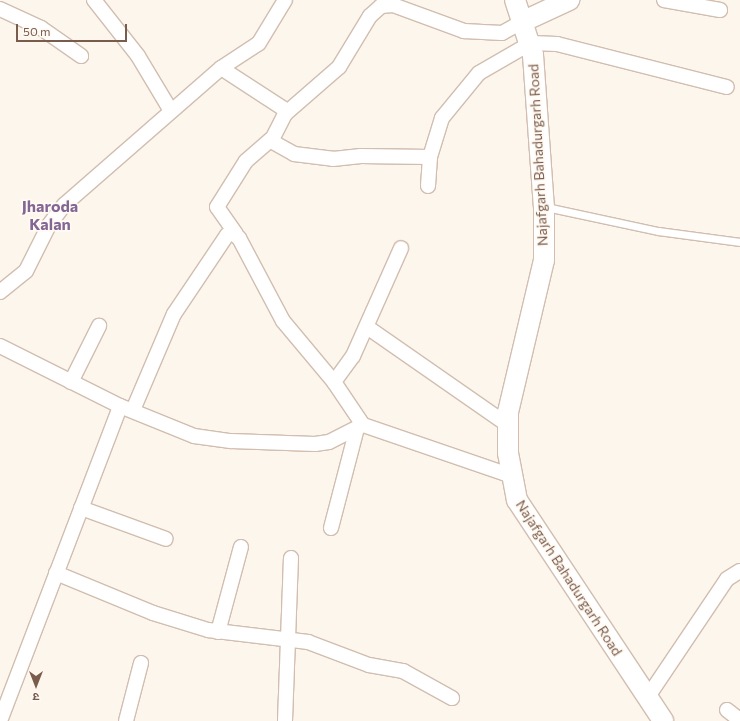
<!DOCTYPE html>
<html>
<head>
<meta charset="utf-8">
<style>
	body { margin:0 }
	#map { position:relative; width:740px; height:721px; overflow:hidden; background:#fdf6ec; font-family:Commissioner,"Noto Sans Devanagari",sans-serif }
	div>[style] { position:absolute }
	.roads { filter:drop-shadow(1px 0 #d1beb0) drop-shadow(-1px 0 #d1beb0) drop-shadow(0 1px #d1beb0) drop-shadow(0 -1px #d1beb0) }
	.lane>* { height:7px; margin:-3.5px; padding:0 3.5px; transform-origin:3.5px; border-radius:3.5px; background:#fff }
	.street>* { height:14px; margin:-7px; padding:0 7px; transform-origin:7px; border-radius:7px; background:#fff }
	.secondary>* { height:20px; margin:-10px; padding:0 10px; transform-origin:10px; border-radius:10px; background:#fff }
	span { translate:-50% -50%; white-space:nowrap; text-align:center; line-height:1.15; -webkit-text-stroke:3.5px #fffaf3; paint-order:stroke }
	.street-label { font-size:14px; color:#7a5c4d }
	.quarter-label { font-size:16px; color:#846695; font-weight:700 }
	.north { position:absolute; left:16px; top:665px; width:40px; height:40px; -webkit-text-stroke:3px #fffaf3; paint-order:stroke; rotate:180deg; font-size:11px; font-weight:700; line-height:16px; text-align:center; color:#7a5c4d }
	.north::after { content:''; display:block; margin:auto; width:14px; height:18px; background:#7a5c4d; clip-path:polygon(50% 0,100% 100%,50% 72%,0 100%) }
	.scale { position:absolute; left:16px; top:24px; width:111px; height:18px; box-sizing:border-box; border:2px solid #7a5c4d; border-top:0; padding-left:5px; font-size:12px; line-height:14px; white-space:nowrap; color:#7a5c4d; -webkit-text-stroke:3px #fffaf3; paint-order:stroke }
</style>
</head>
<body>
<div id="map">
	<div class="roads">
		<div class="lane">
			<i style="left:546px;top:207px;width:115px;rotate:12.1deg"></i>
			<i style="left:658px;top:231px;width:83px;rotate:7.6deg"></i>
		</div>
		<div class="street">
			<i style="left:94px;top:0;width:71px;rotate:51.8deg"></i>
			<i style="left:138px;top:56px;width:64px;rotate:59deg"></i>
			<i style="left:664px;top:0;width:57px;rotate:10.1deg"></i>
			<i style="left:0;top:9px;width:45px;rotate:24.9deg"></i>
			<i style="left:41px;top:28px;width:49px;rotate:35deg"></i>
			<i style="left:221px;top:68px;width:75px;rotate:33.1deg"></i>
			<i style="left:284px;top:109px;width:5px;rotate:79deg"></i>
			<i style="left:285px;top:114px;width:30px;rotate:117deg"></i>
			<i style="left:271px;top:141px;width:26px;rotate:29deg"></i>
			<i style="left:294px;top:154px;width:39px;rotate:7deg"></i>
			<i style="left:333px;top:159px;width:28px;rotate:-6deg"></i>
			<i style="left:361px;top:156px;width:69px;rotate:0.8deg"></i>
			<i style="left:285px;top:114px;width:72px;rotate:-41deg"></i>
			<i style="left:339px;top:67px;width:60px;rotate:-58.7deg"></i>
			<i style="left:370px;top:16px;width:15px;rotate:-42deg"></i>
			<i style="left:381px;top:6px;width:12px;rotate:-5deg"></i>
			<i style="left:393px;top:5px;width:76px;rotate:20.1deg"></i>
			<i style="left:464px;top:31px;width:38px;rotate:3deg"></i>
			<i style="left:502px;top:33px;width:25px;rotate:-29deg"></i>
			<i style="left:428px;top:186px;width:29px;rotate:-86deg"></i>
			<i style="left:430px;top:157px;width:41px;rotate:-72.9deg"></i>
			<i style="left:442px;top:118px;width:58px;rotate:-50.6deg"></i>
			<i style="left:479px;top:73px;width:60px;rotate:-30deg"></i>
			<i style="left:531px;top:43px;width:26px;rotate:2deg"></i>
			<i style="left:557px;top:44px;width:175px;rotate:14.2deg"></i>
			<i style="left:236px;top:234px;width:33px;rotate:-125deg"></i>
			<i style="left:217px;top:207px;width:54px;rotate:-57.8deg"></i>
			<i style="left:246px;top:161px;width:33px;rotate:-41deg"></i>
			<i style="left:0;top:292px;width:33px;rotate:-39deg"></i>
			<i style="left:26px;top:271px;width:51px;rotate:-63.4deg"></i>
			<i style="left:49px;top:225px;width:25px;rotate:-53deg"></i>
			<i style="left:64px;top:205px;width:208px;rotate:-41.1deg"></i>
			<i style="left:221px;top:68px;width:45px;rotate:-33.3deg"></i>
			<i style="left:259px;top:43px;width:50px;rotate:-58.8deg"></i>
			<i style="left:367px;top:327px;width:172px;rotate:34.8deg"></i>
			<i style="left:0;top:346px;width:134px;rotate:26.6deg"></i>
			<i style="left:120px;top:406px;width:80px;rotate:22.1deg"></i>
			<i style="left:194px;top:436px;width:37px;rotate:8deg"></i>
			<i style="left:231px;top:441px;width:84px;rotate:2deg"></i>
			<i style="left:315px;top:444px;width:14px;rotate:-8deg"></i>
			<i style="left:329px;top:442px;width:38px;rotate:-27deg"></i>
			<i style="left:363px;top:425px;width:157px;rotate:18.9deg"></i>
			<i style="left:71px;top:382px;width:63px;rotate:-63.4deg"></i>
			<i style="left:334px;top:382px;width:32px;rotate:-54deg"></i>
			<i style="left:353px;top:356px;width:118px;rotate:-66deg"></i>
			<i style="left:133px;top:410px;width:104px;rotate:-66.9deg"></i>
			<i style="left:174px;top:314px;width:95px;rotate:-56.1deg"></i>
			<i style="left:227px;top:235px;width:5px;rotate:-22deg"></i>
			<i style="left:232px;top:233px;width:9px;rotate:36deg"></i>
			<i style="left:239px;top:238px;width:94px;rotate:62.1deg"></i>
			<i style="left:283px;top:321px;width:80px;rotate:50.1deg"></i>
			<i style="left:334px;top:382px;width:52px;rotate:56deg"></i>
			<i style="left:81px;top:508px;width:90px;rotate:20deg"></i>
			<i style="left:331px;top:528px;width:103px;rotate:-75.4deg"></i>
			<i style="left:56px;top:573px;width:105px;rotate:22.4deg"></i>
			<i style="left:153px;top:613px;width:58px;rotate:17.2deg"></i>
			<i style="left:208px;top:630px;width:101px;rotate:6.8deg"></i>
			<i style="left:308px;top:642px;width:65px;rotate:20.7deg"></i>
			<i style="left:369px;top:665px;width:35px;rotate:10deg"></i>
			<i style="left:403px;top:671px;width:56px;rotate:28.9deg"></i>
			<i style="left:218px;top:632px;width:88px;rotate:-74.9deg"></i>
			<i style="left:647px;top:698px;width:143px;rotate:-56.1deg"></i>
			<i style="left:727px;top:579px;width:15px;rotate:-32deg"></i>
			<i style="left:727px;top:710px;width:16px;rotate:38deg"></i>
			<i style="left:0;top:721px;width:337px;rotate:-69.1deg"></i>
			<i style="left:126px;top:721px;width:60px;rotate:-75.5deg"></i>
			<i style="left:285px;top:721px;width:163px;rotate:-87.9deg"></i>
		</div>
		<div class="secondary">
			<i style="left:515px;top:0;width:58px;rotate:71.9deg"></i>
			<i style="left:533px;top:55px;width:152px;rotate:85.9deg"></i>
			<i style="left:544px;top:207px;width:53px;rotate:90deg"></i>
			<i style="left:544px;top:260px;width:156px;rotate:103.3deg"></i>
			<i style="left:508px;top:412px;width:41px;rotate:90deg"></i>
			<i style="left:508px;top:453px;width:48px;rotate:79.2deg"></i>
			<i style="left:517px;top:500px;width:265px;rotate:56.5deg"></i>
			<i style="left:524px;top:21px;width:50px;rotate:-25deg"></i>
		</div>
	</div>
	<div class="street-label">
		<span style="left:538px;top:155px;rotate:-93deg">Najafgarh Bahadurgarh Road</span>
		<span style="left:569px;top:578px;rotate:57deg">Najafgarh Bahadurgarh Road</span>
	</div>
	<div class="quarter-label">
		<span style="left:50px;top:215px">Jharoda<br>Kalan</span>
	</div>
	<div class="north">उ</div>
	<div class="scale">50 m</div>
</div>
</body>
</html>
